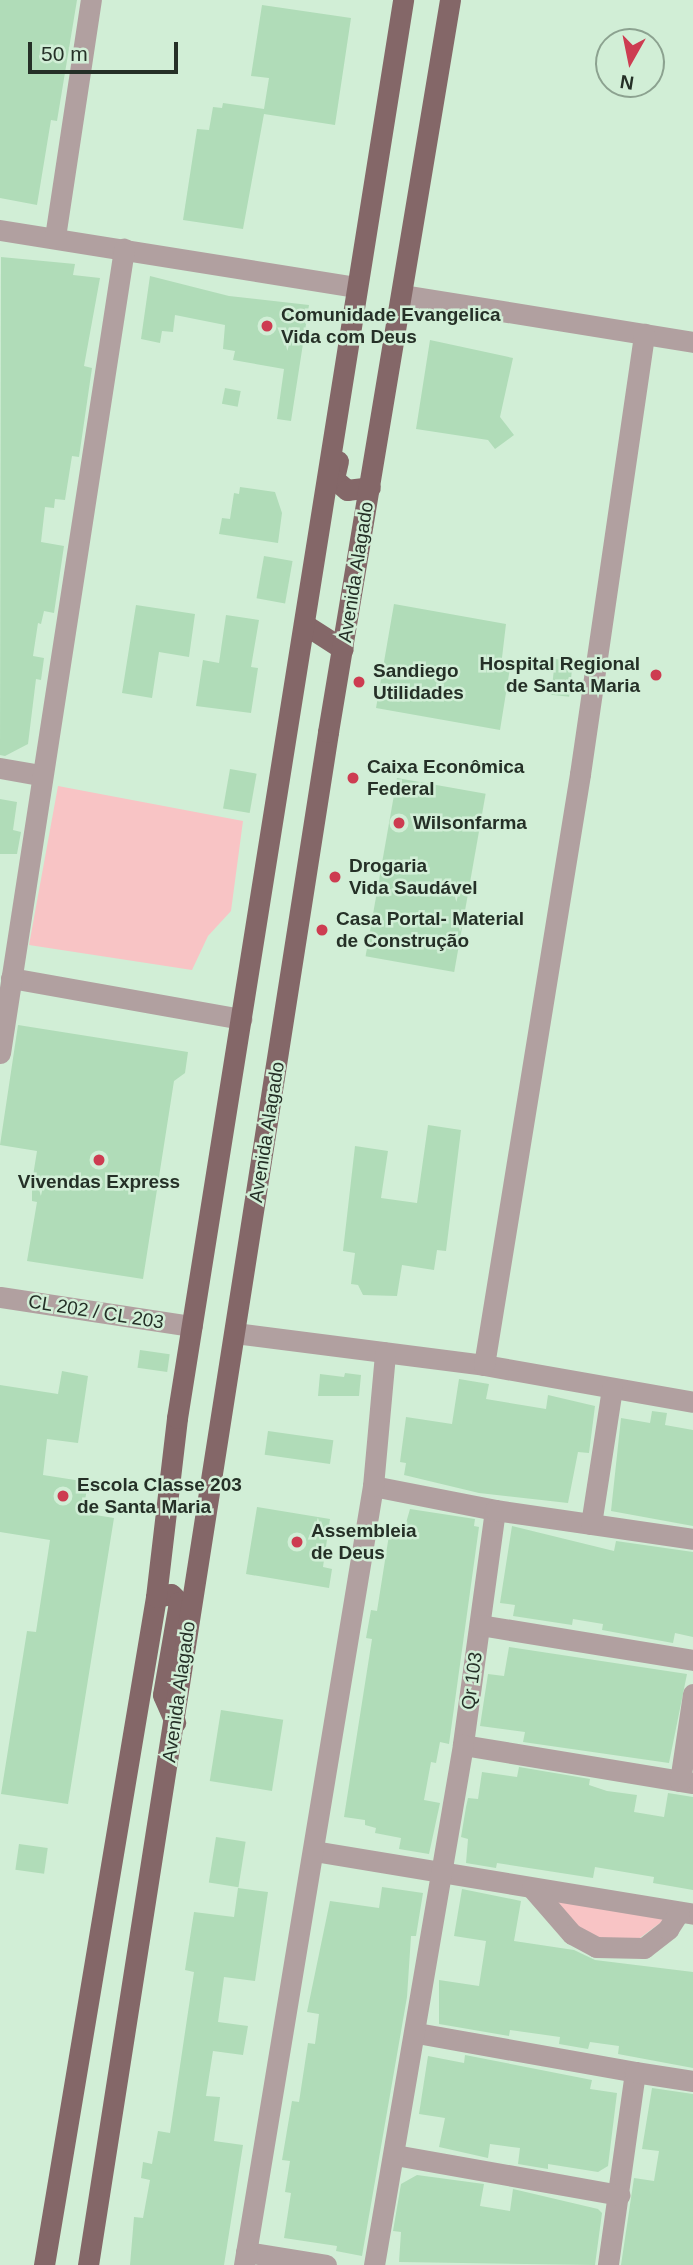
<!DOCTYPE html>
<html>
<head>
<meta charset="utf-8">
<style>
	body { margin:0 }
	#map { position:relative; width:693px; height:2265px; overflow:hidden; background:#d1eed6; font-family:Helvetica,sans-serif }
	div>[style] { position:absolute }
	.green>* { inset:0; background:#f8c4c5 }
	.building>* { inset:0; background:#b0dcb8; transform-origin:0 0 }
	.minor>* { height:21px; margin:-10.5px; padding:0 10.5px; transform-origin:10.5px; border-radius:10.5px; background:#b1a0a0 }
	.major>* { height:21px; margin:-10.5px; padding:0 10.5px; transform-origin:10.5px; border-radius:10.5px; background:#846768 }
	.dots>* { width:19px; height:19px; translate:-50% -50%; box-sizing:border-box; border:4px solid #d1eed6; border-radius:50% }
	span { translate:-50% -50%; white-space:nowrap; text-align:center; line-height:1.15; -webkit-text-stroke:5px #d1eed6; paint-order:stroke }
	.poi-label { font-size:19px; color:#253027; font-weight:700 }
	.left { translate:0 -50%; text-align:left }
	.right { translate:-100% -50%; text-align:right }
	.street-label { font-size:19px; color:#253027 }
	.north { position:absolute; left:595px; top:28px; width:70px; height:70px; box-sizing:border-box; background:#d1eed6; border:2px solid #8ca290; border-radius:50%; rotate:189deg; font-size:19px; font-weight:700; line-height:28px; text-align:center; color:#253027 }
	.north::after { content:''; display:block; margin:auto; width:24px; height:32px; background:#cd3c51; clip-path:polygon(50% 0,100% 100%,50% 72%,0 100%) }
	.scale { position:absolute; left:28px; top:42px; width:150px; height:32px; box-sizing:border-box; border:4px solid #253027; border-top:0; padding-left:9px; font-size:21px; line-height:24px; white-space:nowrap; color:#253027; -webkit-text-stroke:5px #d1eed6; paint-order:stroke }
</style>
</head>
<body>
<div id="map">
	<div class="green">
		<i style="clip-path:polygon(58px 786px,243px 821px,231px 911px,208px 936px,192px 970px,29px 945px)"></i>
		<i style="clip-path:polygon(544px 1893px,671px 1915px,633px 1943px,588px 1936px)"></i>
	</div>
	<div class="building">
		<i style="clip-path:polygon(0 0,77px 0,57px 121px,51px 120px,37px 205px,0 198px)"></i>
		<i style="clip-path:polygon(262px 5px,351px 18px,335px 125px,264px 114px,243px 229px,183px 220px,197px 129px,209px 130px,213px 107px,222px 108px,223px 103px,264px 109px,269px 78px,251px 76px)"></i>
		<i style="clip-path:polygon(1px 257px,75px 264px,73px 275px,100px 278px,84px 366px,92px 368px,79px 457px,72px 456px,65px 500px,55px 499px,54px 508px,45px 507px,41px 542px,64px 546px,54px 613px,44px 611px,41px 624px,38px 623px,33px 656px,44px 658px,41px 680px,36px 679px,28px 744px,5px 756px,0 755px)"></i>
		<i style="clip-path:polygon(150px 276px,229px 296px,309px 305px,291px 421px,277px 419px,284px 369px,233px 360px,235px 351px,223px 349px,225px 325px,175px 315px,173px 332px,162px 331px,160px 343px,141px 339px)"></i>
		<i style="clip-path:polygon(430px 340px,513px 358px,500px 417px,514px 435px,495px 449px,488px 440px,416px 429px)"></i>
		<i style="left:225px;top:388px;width:16px;height:16px;rotate:11deg"></i>
		<i style="clip-path:polygon(240px 487px,275px 492px,282px 513px,278px 543px,219px 534px,222px 518px,230px 519px,234px 493px,239px 494px)"></i>
		<i style="left:264px;top:556px;width:29px;height:43px;rotate:10deg"></i>
		<i style="clip-path:polygon(394px 604px,506px 624px,501px 666px,510px 668px,500px 730px,376px 708px)"></i>
		<i style="clip-path:polygon(136px 605px,195px 614px,189px 657px,159px 652px,152px 698px,122px 693px)"></i>
		<i style="clip-path:polygon(226px 615px,259px 620px,251px 667px,258px 668px,251px 713px,196px 706px,203px 660px,219px 663px)"></i>
		<i style="left:555px;top:659px;width:18px;height:36px;rotate:6deg"></i>
		<i style="left:230px;top:769px;width:27px;height:40px;rotate:10deg"></i>
		<i style="left:397px;top:778px;width:90px;height:181px;rotate:10deg"></i>
		<i style="clip-path:polygon(0 799px,17px 802px,13px 830px,21px 832px,17px 854px,0 854px)"></i>
		<i style="clip-path:polygon(18px 1025px,188px 1052px,185px 1073px,174px 1081px,143px 1279px,27px 1261px,37px 1202px,32px 1201px,32px 1182px,37px 1151px,0 1145px)"></i>
		<i style="clip-path:polygon(428px 1125px,461px 1130px,446px 1251px,437px 1250px,434px 1270px,402px 1265px,397px 1296px,363px 1295px,358px 1285px,351px 1284px,355px 1253px,343px 1251px,355px 1146px,388px 1151px,381px 1198px,417px 1203px)"></i>
		<i style="left:140px;top:1350px;width:30px;height:18px;rotate:8deg"></i>
		<i style="clip-path:polygon(62px 1371px,88px 1376px,78px 1443px,47px 1439px,43px 1475px,88px 1482px,83px 1513px,114px 1518px,68px 1804px,1px 1794px,27px 1631px,36px 1632px,50px 1540px,0 1532px,0 1385px,58px 1394px)"></i>
		<i style="clip-path:polygon(345px 1373px,361px 1375px,359px 1396px,318px 1396px,320px 1374px,344px 1377px)"></i>
		<i style="clip-path:polygon(459px 1379px,489px 1384px,486px 1399px,546px 1409px,548px 1395px,595px 1406px,589px 1453px,578px 1452px,568px 1503px,479px 1493px,404px 1475px,406px 1463px,400px 1462px,406px 1417px,452px 1424px)"></i>
		<i style="clip-path:polygon(652px 1411px,667px 1413px,665px 1425px,693px 1430px,693px 1526px,611px 1511px,621px 1418px,650px 1423px)"></i>
		<i style="left:268px;top:1431px;width:66px;height:24px;rotate:8deg"></i>
		<i style="clip-path:polygon(257px 1507px,330px 1519px,323px 1567px,332px 1569px,329px 1588px,246px 1574px)"></i>
		<i style="clip-path:polygon(410px 1509px,475px 1519px,474px 1526px,479px 1527px,449px 1744px,440px 1742px,436px 1763px,431px 1762px,424px 1800px,440px 1803px,429px 1854px,399px 1849px,401px 1838px,375px 1833px,376px 1828px,365px 1825px,365px 1820px,344px 1817px,372px 1639px,366px 1638px,371px 1610px,377px 1611px,389px 1535px,402px 1537px)"></i>
		<i style="clip-path:polygon(512px 1526px,614px 1551px,616px 1541px,693px 1552px,693px 1637px,675px 1633px,673px 1643px,602px 1630px,603px 1624px,573px 1619px,572px 1625px,513px 1616px,515px 1605px,500px 1603px)"></i>
		<i style="clip-path:polygon(509px 1647px,687px 1674px,669px 1763px,523px 1742px,525px 1732px,480px 1726px,488px 1674px,504px 1676px)"></i>
		<i style="left:221px;top:1710px;width:63px;height:72px;rotate:9deg"></i>
		<i style="clip-path:polygon(519px 1767px,590px 1779px,589px 1785px,607px 1791px,637px 1795px,634px 1812px,664px 1817px,668px 1793px,693px 1797px,693px 1890px,653px 1883px,654px 1877px,595px 1867px,593px 1878px,497px 1863px,496px 1868px,466px 1863px,468px 1839px,461px 1837px,466px 1807px,468px 1798px,478px 1799px,482px 1772px,517px 1777px)"></i>
		<i style="left:216px;top:1837px;width:30px;height:46px;rotate:9deg"></i>
		<i style="left:19px;top:1844px;width:29px;height:26px;rotate:8deg"></i>
		<i style="clip-path:polygon(382px 1887px,423px 1893px,416px 1936px,411px 1936px,407px 1997px,362px 2256px,336px 2251px,337px 2246px,284px 2238px,291px 2193px,285px 2192px,290px 2161px,282px 2160px,292px 2101px,299px 2102px,308px 2043px,315px 2044px,319px 2014px,307px 2012px,330px 1901px,379px 1908px)"></i>
		<i style="clip-path:polygon(238px 1888px,268px 1892px,255px 1981px,224px 1977px,218px 2022px,248px 2026px,243px 2055px,213px 2051px,206px 2096px,220px 2097px,214px 2141px,243px 2145px,224px 2265px,130px 2265px,134px 2217px,143px 2218px,150px 2180px,141px 2178px,143px 2162px,152px 2164px,158px 2131px,170px 2133px,194px 1972px,185px 1970px,194px 1912px,234px 1917px)"></i>
		<i style="clip-path:polygon(462px 1889px,521px 1901px,514px 1941px,574px 1950px,595px 1960px,693px 1972px,693px 2068px,618px 2054px,619px 2046px,590px 2042px,588px 2049px,559px 2044px,560px 2037px,510px 2030px,509px 2036px,439px 2024px,439px 1980px,479px 1986px,486px 1941px,454px 1936px)"></i>
		<i style="clip-path:polygon(465px 2055px,592px 2080px,590px 2089px,617px 2093px,608px 2166px,598px 2172px,548px 2164px,548px 2169px,518px 2164px,520px 2148px,490px 2144px,488px 2158px,439px 2147px,445px 2118px,419px 2114px,428px 2056px,464px 2063px)"></i>
		<i style="clip-path:polygon(652px 2088px,693px 2094px,693px 2265px,621px 2265px,634px 2178px,654px 2181px,659px 2151px,642px 2149px)"></i>
		<i style="clip-path:polygon(417px 2175px,484px 2184px,480px 2206px,510px 2211px,513px 2189px,598px 2209px,602px 2213px,595px 2265px,399px 2262px,401px 2232px,393px 2231px,401px 2184px)"></i>
	</div>
	<div class="minor">
		<i style="left:0;top:230px;width:361px;rotate:9.1deg"></i>
		<i style="left:55px;top:237px;width:240px;rotate:-81.4deg"></i>
		<i style="left:403px;top:295px;width:294px;rotate:9.2deg"></i>
		<i style="left:0;top:768px;width:41px;rotate:9.9deg"></i>
		<i style="left:11px;top:978px;width:234px;rotate:10.1deg"></i>
		<i style="left:0;top:1053px;width:814px;rotate:-81.23deg"></i>
		<i style="left:0;top:1297px;width:194px;rotate:8.6deg"></i>
		<i style="left:235px;top:1333px;width:251px;rotate:7.3deg"></i>
		<i style="left:484px;top:1365px;width:212px;rotate:10deg"></i>
		<i style="left:484px;top:1365px;width:599px;rotate:-80.77deg"></i>
		<i style="left:580px;top:774px;width:445px;rotate:-81.7deg"></i>
		<i style="left:373px;top:1486px;width:124px;rotate:11.1deg"></i>
		<i style="left:495px;top:1510px;width:237px;rotate:97.8deg"></i>
		<i style="left:463px;top:1745px;width:233px;rotate:9.4deg"></i>
		<i style="left:495px;top:1510px;width:200px;rotate:8.3deg"></i>
		<i style="left:591px;top:1524px;width:137px;rotate:-81.2deg"></i>
		<i style="left:480px;top:1625px;width:216px;rotate:9.3deg"></i>
		<i style="left:680px;top:1781px;width:88px;rotate:-81.5deg"></i>
		<i style="left:314px;top:1851px;width:384px;rotate:9.4deg"></i>
		<i style="left:532px;top:1888px;width:61px;rotate:49deg"></i>
		<i style="left:572px;top:1934px;width:27px;rotate:28deg"></i>
		<i style="left:596px;top:1947px;width:48px;rotate:1.2deg"></i>
		<i style="left:644px;top:1948px;width:31px;rotate:-38deg"></i>
		<i style="left:668px;top:1929px;width:20px;rotate:-57deg"></i>
		<i style="left:417px;top:2033px;width:221px;rotate:10.1deg"></i>
		<i style="left:635px;top:2072px;width:195px;rotate:98deg"></i>
		<i style="left:635px;top:2072px;width:59px;rotate:8.8deg"></i>
		<i style="left:395px;top:2155px;width:228px;rotate:10.1deg"></i>
		<i style="left:246px;top:2252px;width:81px;rotate:9.2deg"></i>
		<i style="left:244px;top:2265px;width:790px;rotate:-80.6deg"></i>
		<i style="left:373px;top:1486px;width:134px;rotate:-84.8deg"></i>
		<i style="left:374px;top:2265px;width:528px;rotate:-80.29deg"></i>
	</div>
	<div class="major">
		<i style="left:338px;top:461px;width:18px;rotate:103deg"></i>
		<i style="left:334px;top:479px;width:17px;rotate:40deg"></i>
		<i style="left:347px;top:490px;width:23px;rotate:-7deg"></i>
		<i style="left:304px;top:624px;width:46px;rotate:32.7deg"></i>
		<i style="left:156px;top:1597px;width:15px;rotate:-11deg"></i>
		<i style="left:171px;top:1594px;width:11px;rotate:45deg"></i>
		<i style="left:179px;top:1602px;width:94px;rotate:99.8deg"></i>
		<i style="left:163px;top:1695px;width:30px;rotate:66deg"></i>
		<i style="left:44px;top:2265px;width:677px;rotate:-80.48deg"></i>
		<i style="left:156px;top:1597px;width:180px;rotate:-83.3deg"></i>
		<i style="left:177px;top:1418px;width:1436px;rotate:-80.94deg"></i>
		<i style="left:88px;top:2265px;width:1552px;rotate:-81.1deg"></i>
		<i style="left:328px;top:732px;width:742px;rotate:-80.54deg"></i>
	</div>
	<div class="dots">
		<i style="left:267px;top:326px;background:#cd3c51"></i>
		<i style="left:656px;top:675px;background:#cd3c51"></i>
		<i style="left:359px;top:682px;background:#cd3c51"></i>
		<i style="left:353px;top:778px;background:#cd3c51"></i>
		<i style="left:399px;top:823px;background:#cd3c51"></i>
		<i style="left:335px;top:877px;background:#cd3c51"></i>
		<i style="left:322px;top:930px;background:#cd3c51"></i>
		<i style="left:99px;top:1160px;background:#cd3c51"></i>
		<i style="left:63px;top:1496px;background:#cd3c51"></i>
		<i style="left:297px;top:1542px;background:#cd3c51"></i>
	</div>
	<div class="poi-label">
		<span class="left" style="left:281px;top:326px">Comunidade Evangelica<br>Vida com Deus</span>
		<span class="right" style="left:640px;top:675px">Hospital Regional<br>de Santa Maria</span>
		<span class="left" style="left:373px;top:682px">Sandiego<br>Utilidades</span>
		<span class="left" style="left:367px;top:778px">Caixa Econômica<br>Federal</span>
		<span class="left" style="left:413px;top:823px">Wilsonfarma</span>
		<span class="left" style="left:349px;top:877px">Drogaria<br>Vida Saudável</span>
		<span class="left" style="left:336px;top:930px">Casa Portal- Material<br>de Construção</span>
		<span style="left:99px;top:1182px">Vivendas Express</span>
		<span class="left" style="left:77px;top:1496px">Escola Classe 203<br>de Santa Maria</span>
		<span class="left" style="left:311px;top:1542px">Assembleia<br>de Deus</span>
	</div>
	<div class="street-label">
		<span style="left:356px;top:572px;rotate:-81deg">Avenida Alagado</span>
		<span style="left:267px;top:1132px;rotate:-81deg">Avenida Alagado</span>
		<span style="left:96px;top:1312px;rotate:9deg">CL 202 / CL 203</span>
		<span style="left:472px;top:1681px;rotate:-82deg">Qr 103</span>
		<span style="left:179px;top:1692px;rotate:-82deg">Avenida Alagado</span>
	</div>
	<div class="north">N</div>
	<div class="scale">50 m</div>
</div>
</body>
</html>
